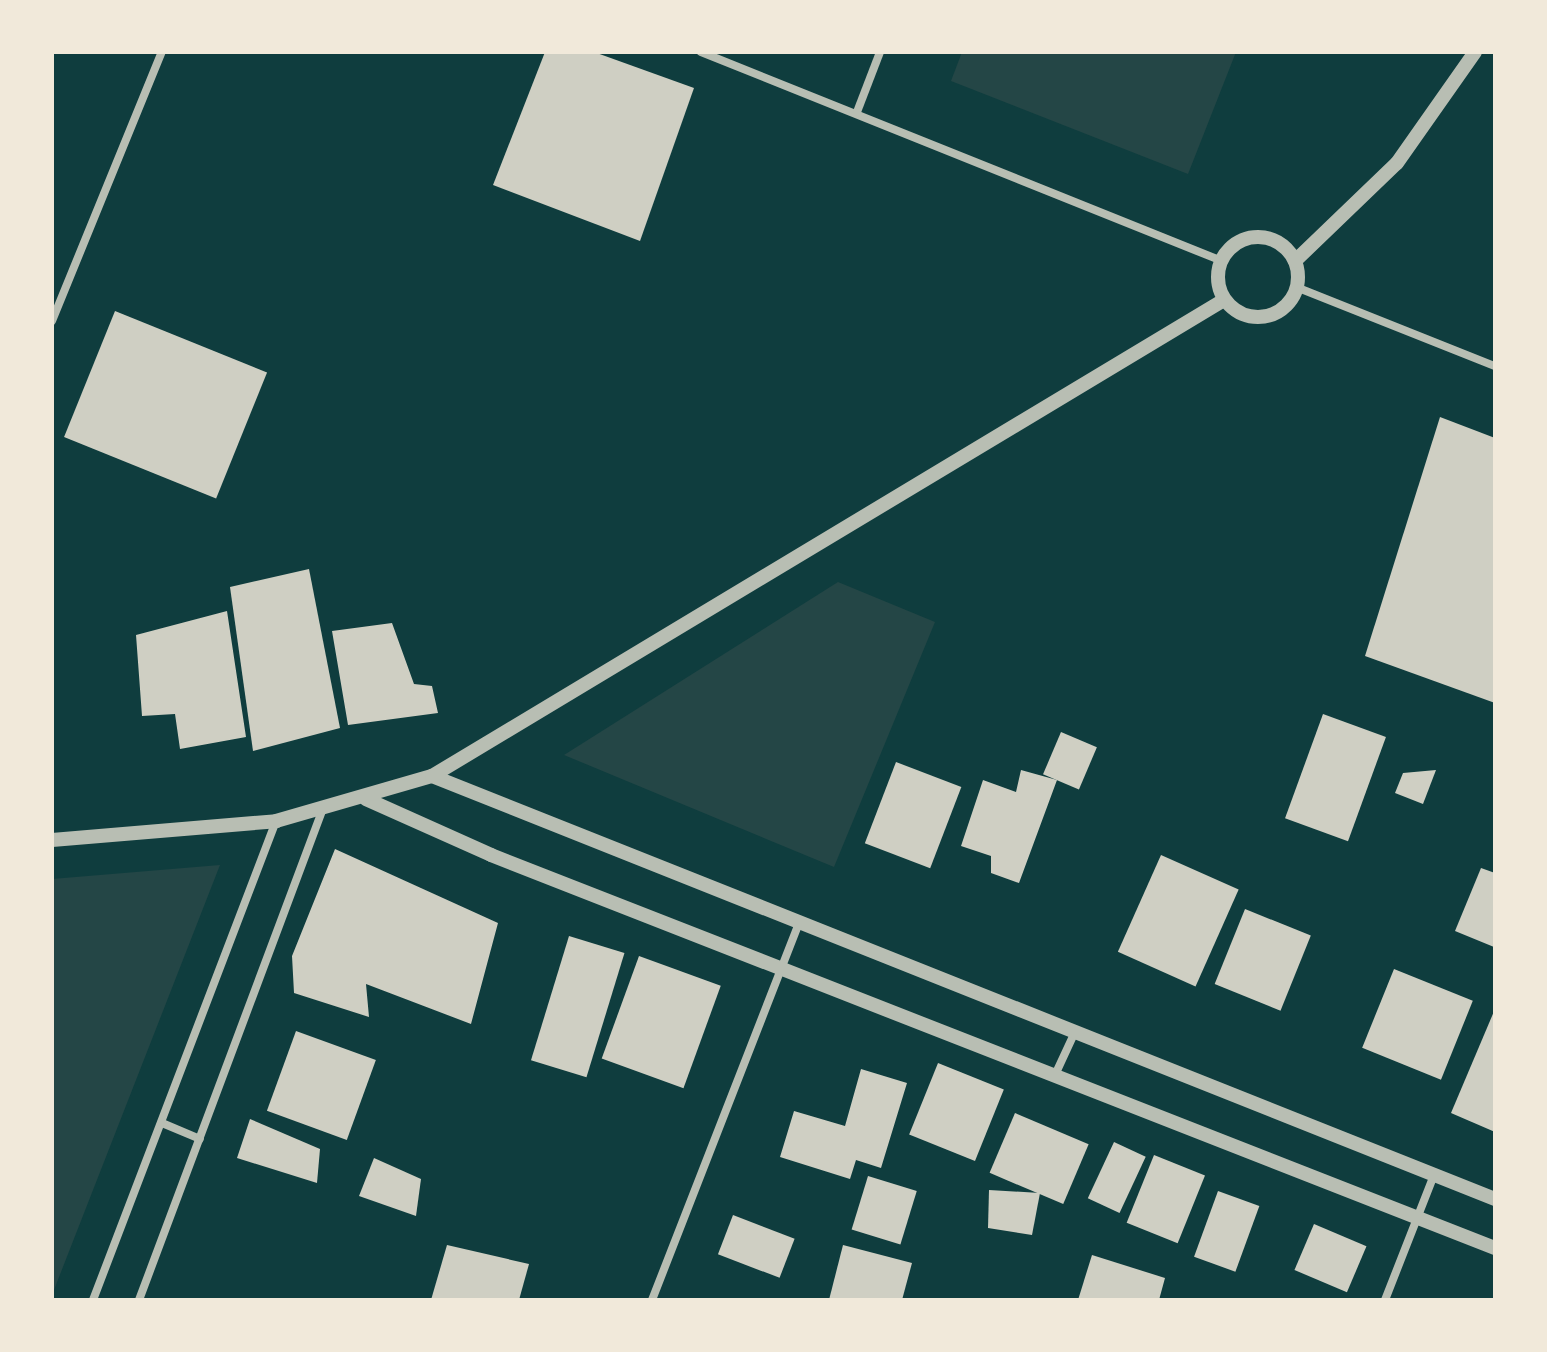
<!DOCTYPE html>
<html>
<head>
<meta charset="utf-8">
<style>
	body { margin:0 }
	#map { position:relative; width:1547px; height:1352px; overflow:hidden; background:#0f3d3e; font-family:"Varela Round",sans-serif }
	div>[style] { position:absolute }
	.green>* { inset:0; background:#244646 }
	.building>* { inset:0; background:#cfcfc3; transform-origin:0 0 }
	.minor>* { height:8px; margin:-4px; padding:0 4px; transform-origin:4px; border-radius:4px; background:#b8beb3 }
	.tertiary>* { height:14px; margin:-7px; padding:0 7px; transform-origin:7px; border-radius:7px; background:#b8beb3 }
	.tertiary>.ring { margin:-7px; padding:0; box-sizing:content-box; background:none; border:14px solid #b8beb3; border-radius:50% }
	span { translate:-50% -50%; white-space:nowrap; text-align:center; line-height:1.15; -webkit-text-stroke:8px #f1e9da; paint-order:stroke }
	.frame { position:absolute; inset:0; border:54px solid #f1e9da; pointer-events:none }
</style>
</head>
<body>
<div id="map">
	<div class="green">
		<i style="clip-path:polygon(962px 52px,1236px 52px,1188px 174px,951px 81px)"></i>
		<i style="clip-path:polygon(838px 582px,935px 622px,834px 867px,564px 755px)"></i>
		<i style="clip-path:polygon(220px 865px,52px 1295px,52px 879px)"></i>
	</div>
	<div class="building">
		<i style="clip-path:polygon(545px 52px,594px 52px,694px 88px,640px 241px,493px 185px)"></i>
		<i style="left:115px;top:311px;width:164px;height:136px;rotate:22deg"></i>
		<i style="clip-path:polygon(1440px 417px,1495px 438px,1495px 703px,1365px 656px)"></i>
		<i style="clip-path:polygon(309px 569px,340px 728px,253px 751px,230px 587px)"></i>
		<i style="clip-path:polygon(227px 611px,246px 737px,180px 749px,175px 714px,142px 716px,136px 635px)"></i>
		<i style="clip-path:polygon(392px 623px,414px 684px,432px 686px,438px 713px,348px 725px,332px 631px)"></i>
		<i style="left:1323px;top:714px;width:67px;height:111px;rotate:20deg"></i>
		<i style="left:1061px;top:732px;width:39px;height:46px;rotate:23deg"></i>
		<i style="left:896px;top:762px;width:70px;height:87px;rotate:21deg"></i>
		<i style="clip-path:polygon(1021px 770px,1057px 780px,1019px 883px,991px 873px,991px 856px,961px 846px,983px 780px,1016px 792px)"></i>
		<i style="clip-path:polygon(1436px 770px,1423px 804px,1395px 793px,1403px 773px)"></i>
		<i style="clip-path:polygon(335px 849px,498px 923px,471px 1024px,366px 984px,369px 1017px,294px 993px,292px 956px)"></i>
		<i style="left:1161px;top:855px;width:85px;height:106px;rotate:24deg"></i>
		<i style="clip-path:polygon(1481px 868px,1495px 873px,1494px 947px,1455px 931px)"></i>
		<i style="left:1245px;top:909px;width:71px;height:81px;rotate:22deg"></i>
		<i style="left:569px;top:936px;width:58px;height:130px;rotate:17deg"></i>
		<i style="left:639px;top:956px;width:87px;height:109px;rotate:20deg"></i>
		<i style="left:1394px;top:969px;width:85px;height:85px;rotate:22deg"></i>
		<i style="clip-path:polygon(1495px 1009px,1495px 1132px,1451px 1113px)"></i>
		<i style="left:296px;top:1031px;width:85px;height:85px;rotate:20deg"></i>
		<i style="left:938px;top:1063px;width:71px;height:77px;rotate:22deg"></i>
		<i style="clip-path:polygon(861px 1069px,907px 1083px,881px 1168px,856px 1160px,850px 1179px,780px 1157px,794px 1111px,845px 1126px)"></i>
		<i style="left:1015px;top:1113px;width:80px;height:65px;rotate:23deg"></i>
		<i style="clip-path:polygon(250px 1119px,320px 1149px,317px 1183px,237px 1158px)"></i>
		<i style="left:1114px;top:1142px;width:35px;height:62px;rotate:25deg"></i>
		<i style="left:1154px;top:1155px;width:55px;height:73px;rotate:22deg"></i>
		<i style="clip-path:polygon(374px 1158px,421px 1179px,416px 1216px,359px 1196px)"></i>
		<i style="left:868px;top:1176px;width:51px;height:56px;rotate:17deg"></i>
		<i style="clip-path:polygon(989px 1190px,1040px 1193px,1032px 1235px,988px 1228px)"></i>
		<i style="left:1218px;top:1191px;width:44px;height:70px;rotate:20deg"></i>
		<i style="left:733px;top:1215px;width:66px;height:42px;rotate:21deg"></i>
		<i style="left:1314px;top:1224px;width:57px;height:50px;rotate:23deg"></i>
		<i style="clip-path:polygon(447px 1245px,529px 1264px,519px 1300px,431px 1300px)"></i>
		<i style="clip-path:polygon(843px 1245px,912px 1263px,902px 1300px,829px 1300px)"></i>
		<i style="clip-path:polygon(1092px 1255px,1165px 1278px,1159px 1300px,1078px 1300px)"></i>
	</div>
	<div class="minor">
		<i style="left:701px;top:52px;width:561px;rotate:21.86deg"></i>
		<i style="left:857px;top:112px;width:64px;rotate:-69deg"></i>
		<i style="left:1296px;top:287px;width:214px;rotate:21.7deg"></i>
		<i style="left:52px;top:321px;width:291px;rotate:-67.8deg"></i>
		<i style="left:1055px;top:1075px;width:45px;rotate:-65.1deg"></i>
		<i style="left:162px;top:1123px;width:41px;rotate:22.8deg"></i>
		<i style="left:93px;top:1300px;width:513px;rotate:-69.09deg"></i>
		<i style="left:139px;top:1300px;width:522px;rotate:-69.48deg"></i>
		<i style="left:652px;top:1300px;width:401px;rotate:-68.7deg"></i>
		<i style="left:1385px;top:1300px;width:134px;rotate:-68.6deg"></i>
	</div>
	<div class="tertiary">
		<i class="ring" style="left:1218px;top:237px;width:66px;height:66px"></i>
		<i style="left:1295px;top:261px;width:141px;rotate:-43.9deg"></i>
		<i style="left:1397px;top:163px;width:136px;rotate:-54.9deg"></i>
		<i style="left:432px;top:776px;width:1144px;rotate:21.7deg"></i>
		<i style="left:366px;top:799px;width:137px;rotate:24.1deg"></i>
		<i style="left:491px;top:855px;width:1078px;rotate:21.38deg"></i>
		<i style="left:52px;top:840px;width:225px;rotate:-4.8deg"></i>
		<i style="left:276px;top:821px;width:162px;rotate:-16.1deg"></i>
		<i style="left:432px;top:776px;width:924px;rotate:-31.01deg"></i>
	</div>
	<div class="frame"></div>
</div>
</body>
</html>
